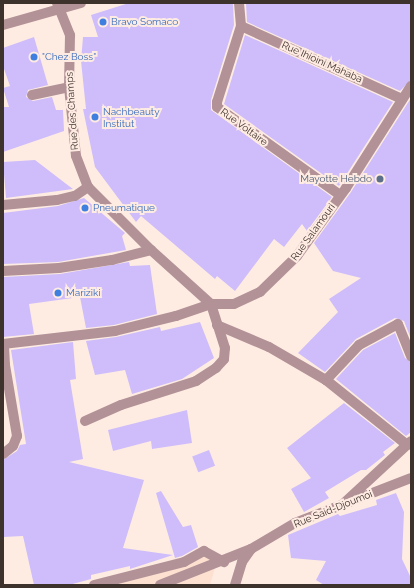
<!DOCTYPE html>
<html>
<head>
<meta charset="utf-8">
<style>
	body { margin:0 }
	#map { position:relative; width:414px; height:588px; overflow:hidden; background:#feece3; font-family:Raleway,sans-serif }
	div>[style] { position:absolute }
	.built>* { inset:0; background:#fde0d0 }
	.building>* { inset:0; background:#cebdfa; transform-origin:0 0 }
	.lane>* { height:10px; margin:-5px; padding:0 5px; transform-origin:5px; border-radius:5px; background:#b29297 }
	.street>* { height:10px; margin:-5px; padding:0 5px; transform-origin:5px; border-radius:5px; background:#b29297 }
	.dots>* { width:11px; height:11px; translate:-50% -50%; box-sizing:border-box; border:2px solid #feece3; border-radius:50% }
	span { translate:-50% -50%; white-space:nowrap; text-align:center; line-height:1.15; -webkit-text-stroke:4px #feece3; paint-order:stroke }
	.shop-label { font-size:10px; color:#366cbe }
	.left { translate:0 -50%; text-align:left }
	.street-label { font-size:10px; color:#3e322c }
	.service-label { font-size:10px; color:#4e5e75 }
	.right { translate:-100% -50%; text-align:right }
	.frame { position:absolute; inset:0; border:4px solid #3e322c; pointer-events:none }
</style>
</head>
<body>
<div id="map">
	<div class="built">
		<i style="clip-path:polygon(208px 553px,215px 568px,210px 585px,108px 585px)"></i>
	</div>
	<div class="building">
		<i style="clip-path:polygon(129px 3px,233px 3px,234px 25px,211px 100px,211px 110px,332px 197px,307px 231px,302px 224px,284px 247px,274px 239px,235px 291px,217px 276px,215px 279px,141px 216px,136px 222px,95px 167px,83px 109px,86px 109px,81px 61px,83px 37px,98px 37px,91px 15px)"></i>
		<i style="clip-path:polygon(246px 3px,411px 3px,411px 80px,400px 91px,247px 22px)"></i>
		<i style="clip-path:polygon(245px 35px,393px 102px,339px 186px,224px 104px)"></i>
		<i style="clip-path:polygon(34px 37px,48px 85px,28px 90px,26px 97px,33px 101px,52px 97px,56px 110px,63px 110px,64px 131px,3px 152px,3px 107px,9px 107px,3px 88px,10px 86px,3px 66px,3px 48px)"></i>
		<i style="clip-path:polygon(411px 98px,411px 339px,404px 321px,395px 318px,356px 339px,325px 372px,298px 353px,338px 312px,329px 299px,361px 278px,333px 271px,314px 243px,351px 192px)"></i>
		<i style="clip-path:polygon(35px 160px,65px 183px,73px 189px,6px 198px,3px 162px)"></i>
		<i style="clip-path:polygon(84px 198px,125px 233px,122px 236px,126px 250px,58px 262px,3px 264px,3px 213px,58px 206px)"></i>
		<i style="clip-path:polygon(129px 262px,130px 266px,150px 265px,157px 314px,114px 325px,86px 328px,80px 297px,29px 304px,34px 334px,3px 337px,3px 277px,60px 274px)"></i>
		<i style="clip-path:polygon(200px 322px,214px 358px,182px 379px,132px 394px,125px 370px,95px 375px,86px 341px,116px 337px,160px 327px,161px 331px)"></i>
		<i style="clip-path:polygon(395px 333px,405px 358px,411px 362px,411px 432px,406px 436px,336px 379px,363px 350px)"></i>
		<i style="clip-path:polygon(73px 342px,76px 379px,70px 380px,83px 459px,69px 462px,144px 480px,123px 548px,173px 555px,130px 569px,130px 566px,91px 575px,91px 579px,69px 585px,34px 585px,23px 536px,3px 537px,3px 460px,17px 451px,20px 445px,26px 444px,11px 350px)"></i>
		<i style="clip-path:polygon(344px 403px,395px 443px,383px 452px,385px 455px,366px 470px,361px 470px,325px 492px,329px 498px,304px 512px,291px 489px,311px 478px,287px 448px)"></i>
		<i style="clip-path:polygon(187px 410px,192px 443px,152px 449px,151px 441px,113px 451px,108px 430px)"></i>
		<i style="left:209px;top:450px;width:17px;height:18px;rotate:69deg"></i>
		<i style="clip-path:polygon(161px 491px,183px 527px,191px 525px,198px 547px,182px 556px,175px 558px,156px 493px)"></i>
		<i style="clip-path:polygon(396px 493px,404px 512px,402px 559px,411px 578px,411px 585px,324px 585px,316px 580px,326px 561px,291px 558px,288px 535px,338px 514px,340px 516px,377px 505px,376px 500px)"></i>
	</div>
	<div class="lane">
		<i style="left:32px;top:95px;width:38px;rotate:-12deg"></i>
		<i style="left:3px;top:271px;width:56px;rotate:-3.1deg"></i>
		<i style="left:59px;top:268px;width:54px;rotate:-8.6deg"></i>
		<i style="left:112px;top:260px;width:40px;rotate:-14.4deg"></i>
		<i style="left:217px;top:325px;width:56px;rotate:22.9deg"></i>
		<i style="left:269px;top:347px;width:66px;rotate:30.1deg"></i>
		<i style="left:326px;top:380px;width:104px;rotate:38.7deg"></i>
		<i style="left:326px;top:380px;width:48px;rotate:-46.7deg"></i>
		<i style="left:359px;top:345px;width:44px;rotate:-28.3deg"></i>
		<i style="left:398px;top:324px;width:35px;rotate:68deg"></i>
		<i style="left:85px;top:421px;width:39px;rotate:-24deg"></i>
		<i style="left:121px;top:405px;width:79px;rotate:-17.7deg"></i>
		<i style="left:196px;top:381px;width:24px;rotate:-33deg"></i>
		<i style="left:216px;top:368px;width:12px;rotate:-48deg"></i>
		<i style="left:224px;top:359px;width:11px;rotate:-85deg"></i>
		<i style="left:225px;top:348px;width:46px;rotate:-107.7deg"></i>
		<i style="left:3px;top:454px;width:13px;rotate:-39deg"></i>
		<i style="left:13px;top:446px;width:11px;rotate:-68deg"></i>
		<i style="left:17px;top:436px;width:72px;rotate:-99.6deg"></i>
		<i style="left:5px;top:365px;width:21px;rotate:-93deg"></i>
		<i style="left:342px;top:505px;width:94px;rotate:-42.8deg"></i>
		<i style="left:94px;top:585px;width:93px;rotate:-14.3deg"></i>
		<i style="left:184px;top:562px;width:23px;rotate:-29deg"></i>
		<i style="left:204px;top:551px;width:23px;rotate:29deg"></i>
		<i style="left:160px;top:585px;width:98px;rotate:-21.6deg"></i>
	</div>
	<div class="street">
		<i style="left:57px;top:3px;width:35px;rotate:68deg"></i>
		<i style="left:70px;top:35px;width:52px;rotate:91.1deg"></i>
		<i style="left:69px;top:87px;width:69px;rotate:84.2deg"></i>
		<i style="left:76px;top:156px;width:33px;rotate:69deg"></i>
		<i style="left:88px;top:187px;width:89px;rotate:45deg"></i>
		<i style="left:151px;top:250px;width:81px;rotate:42deg"></i>
		<i style="left:239px;top:3px;width:23px;rotate:85deg"></i>
		<i style="left:241px;top:26px;width:80px;rotate:107.5deg"></i>
		<i style="left:217px;top:102px;width:5px;rotate:90deg"></i>
		<i style="left:217px;top:107px;width:151px;rotate:35.6deg"></i>
		<i style="left:3px;top:25px;width:81px;rotate:-15.8deg"></i>
		<i style="left:241px;top:26px;width:177px;rotate:24.4deg"></i>
		<i style="left:3px;top:205px;width:54px;rotate:-5.3deg"></i>
		<i style="left:57px;top:200px;width:18px;rotate:-13deg"></i>
		<i style="left:75px;top:196px;width:16px;rotate:-35deg"></i>
		<i style="left:3px;top:344px;width:113px;rotate:-6.6deg"></i>
		<i style="left:115px;top:331px;width:63px;rotate:-13.8deg"></i>
		<i style="left:176px;top:316px;width:37px;rotate:-19deg"></i>
		<i style="left:211px;top:304px;width:23px"></i>
		<i style="left:234px;top:304px;width:29px;rotate:-25deg"></i>
		<i style="left:260px;top:292px;width:52px;rotate:-44.2deg"></i>
		<i style="left:297px;top:256px;width:84px;rotate:-54.2deg"></i>
		<i style="left:346px;top:188px;width:121px;rotate:-57.5deg"></i>
		<i style="left:235px;top:585px;width:24px;rotate:-73deg"></i>
		<i style="left:242px;top:562px;width:16px;rotate:-55deg"></i>
		<i style="left:251px;top:549px;width:51px;rotate:-30.6deg"></i>
		<i style="left:295px;top:523px;width:124px;rotate:-21.2deg"></i>
	</div>
	<div class="dots">
		<i style="left:103px;top:22px;background:#3f7fe0"></i>
		<i style="left:34px;top:57px;background:#3f7fe0"></i>
		<i style="left:95px;top:117px;background:#3f7fe0"></i>
		<i style="left:380px;top:179px;background:#5c6f8a"></i>
		<i style="left:85px;top:208px;background:#3f7fe0"></i>
		<i style="left:58px;top:293px;background:#3f7fe0"></i>
	</div>
	<div class="shop-label">
		<span class="left" style="left:111px;top:22px">Bravo Somaco</span>
		<span class="left" style="left:42px;top:57px">"Chez Boss"</span>
		<span class="left" style="left:103px;top:117px">Nachbeauty<br>Institut</span>
		<span class="left" style="left:93px;top:208px">Pneumatique</span>
		<span class="left" style="left:66px;top:293px">Mariziki</span>
	</div>
	<div class="street-label">
		<span style="left:322px;top:62px;rotate:24deg">Rue Ihioini Mahaba</span>
		<span style="left:72px;top:111px;rotate:-94deg">Rue des Champs</span>
		<span style="left:244px;top:127px;rotate:36deg">Rue Voltaire</span>
		<span style="left:313px;top:232px;rotate:-54deg">Rue Salamouri</span>
		<span style="left:333px;top:509px;rotate:-22deg">Rue Said-Djoumoi</span>
	</div>
	<div class="service-label">
		<span class="right" style="left:372px;top:179px">Mayotte Hebdo</span>
	</div>
	<div class="frame"></div>
</div>
</body>
</html>
